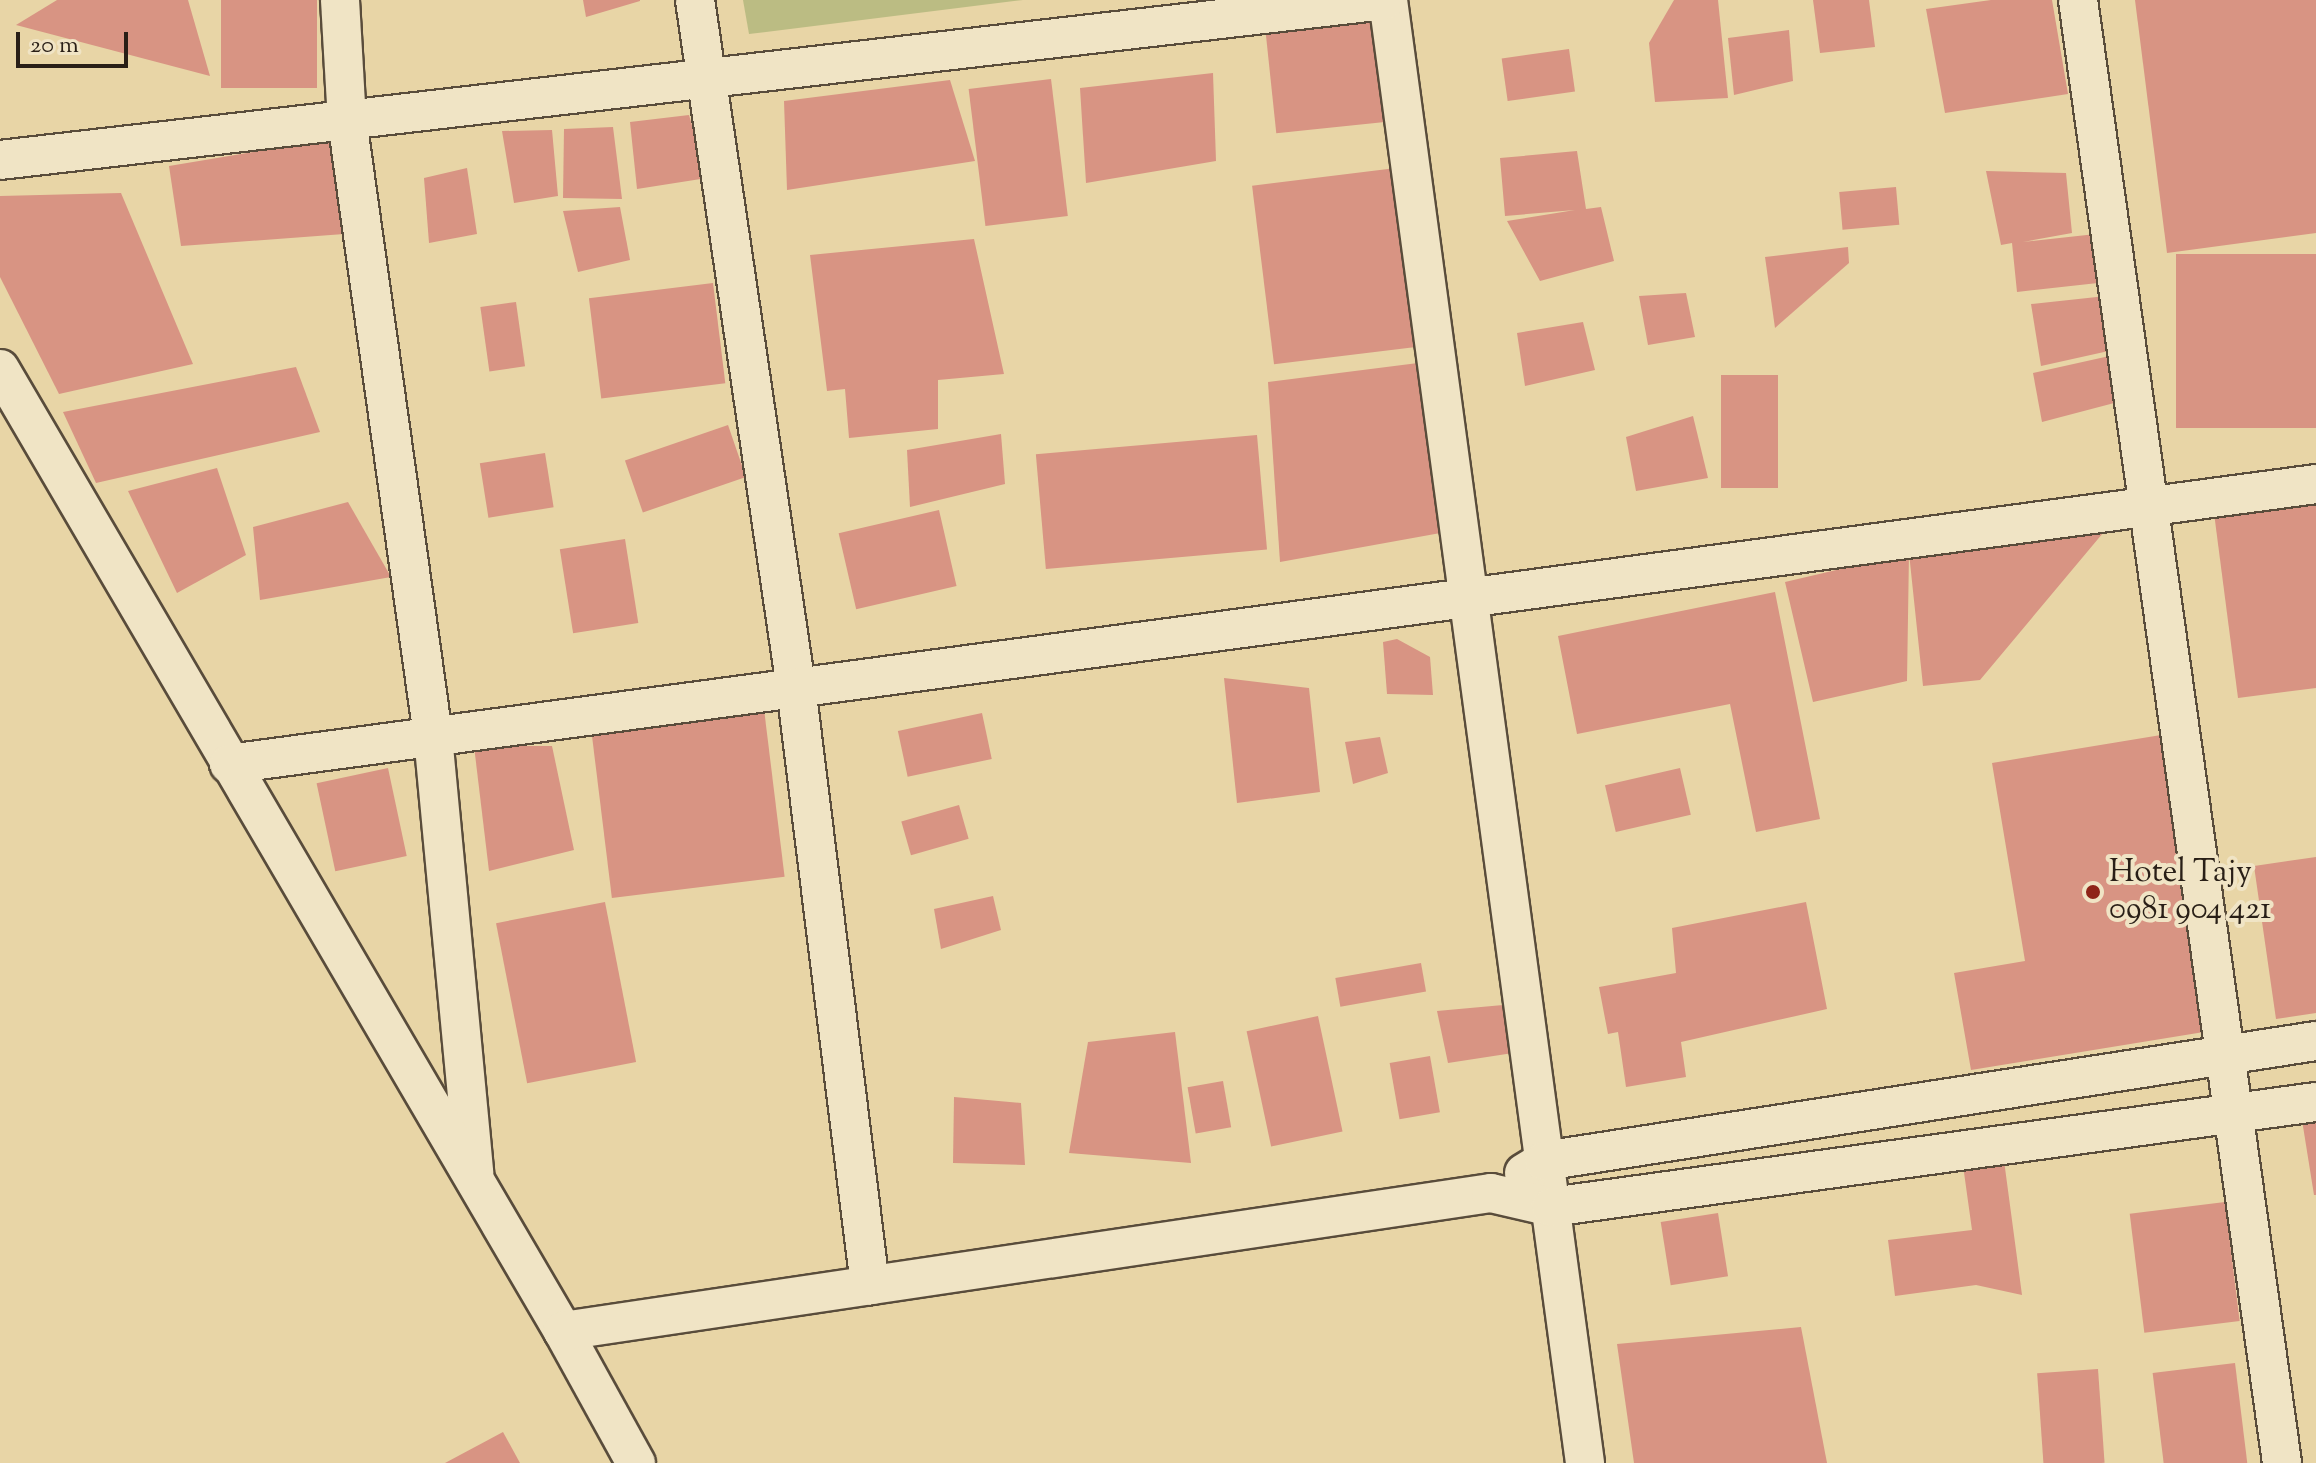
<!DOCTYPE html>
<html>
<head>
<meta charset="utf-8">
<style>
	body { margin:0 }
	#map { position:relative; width:2316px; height:1463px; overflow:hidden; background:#e8d5a6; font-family:"Sorts Mill Goudy",serif }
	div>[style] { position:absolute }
	.green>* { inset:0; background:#bbbc83 }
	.building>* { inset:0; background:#d89483; transform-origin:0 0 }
	.roads { filter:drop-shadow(2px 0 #594c3b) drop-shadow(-2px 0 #594c3b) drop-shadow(0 2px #594c3b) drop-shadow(0 -2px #594c3b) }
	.street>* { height:38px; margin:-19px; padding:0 19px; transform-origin:19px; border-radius:19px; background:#f0e4c5 }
	.dots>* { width:22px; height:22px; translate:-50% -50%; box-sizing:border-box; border:4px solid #f0e4c5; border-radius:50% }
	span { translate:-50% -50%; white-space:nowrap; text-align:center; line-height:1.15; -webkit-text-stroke:8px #f0e4c5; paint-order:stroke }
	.poi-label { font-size:32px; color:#291f17 }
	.left { translate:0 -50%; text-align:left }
	.scale { position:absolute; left:16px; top:32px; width:112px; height:36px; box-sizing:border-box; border:4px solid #291f17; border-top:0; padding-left:10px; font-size:24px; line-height:28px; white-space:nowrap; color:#291f17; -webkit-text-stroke:6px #f0e4c5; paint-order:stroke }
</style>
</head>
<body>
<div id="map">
	<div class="green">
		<i style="clip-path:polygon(743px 0,1023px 0,749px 34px)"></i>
	</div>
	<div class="building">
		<i style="clip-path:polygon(57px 0,188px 0,210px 76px,16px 25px)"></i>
		<i style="left:221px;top:0;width:96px;height:88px"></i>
		<i style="clip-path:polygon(583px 0,640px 0,640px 1px,586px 17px)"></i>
		<i style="clip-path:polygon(1674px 0,1718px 0,1728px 98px,1655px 102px,1649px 43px)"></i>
		<i style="clip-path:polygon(1813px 0,1869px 0,1875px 47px,1820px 53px)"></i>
		<i style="clip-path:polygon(1991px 0,2052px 0,2068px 94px,1945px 113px,1926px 9px)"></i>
		<i style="clip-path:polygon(2135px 0,2316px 0,2316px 233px,2167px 253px)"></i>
		<i style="left:1379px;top:20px;width:102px;height:114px;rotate:84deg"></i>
		<i style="clip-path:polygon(1789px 30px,1793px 81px,1734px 95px,1728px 38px)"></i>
		<i style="left:1569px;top:49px;width:43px;height:68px;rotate:82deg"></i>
		<i style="clip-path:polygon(1213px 73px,1216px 161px,1086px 183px,1080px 88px)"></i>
		<i style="left:1051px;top:79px;width:138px;height:83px;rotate:83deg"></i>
		<i style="clip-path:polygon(950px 80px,975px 161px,787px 190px,784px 101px)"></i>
		<i style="clip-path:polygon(689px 115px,707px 178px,637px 189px,630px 122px)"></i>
		<i style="clip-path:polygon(613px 127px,622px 199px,563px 198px,564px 129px)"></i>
		<i style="clip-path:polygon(552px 130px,558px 196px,514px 203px,502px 131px)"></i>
		<i style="clip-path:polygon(330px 139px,344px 234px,181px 246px,169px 166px)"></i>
		<i style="clip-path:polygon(1577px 151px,1586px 209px,1601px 207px,1614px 261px,1540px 281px,1507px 221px,1575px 210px,1505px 216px,1500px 158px)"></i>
		<i style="clip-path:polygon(467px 168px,477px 234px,429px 243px,424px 178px)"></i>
		<i style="left:1396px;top:168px;width:180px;height:145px;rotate:83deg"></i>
		<i style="clip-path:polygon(1986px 171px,2066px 173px,2072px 233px,2023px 242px,2105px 233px,2107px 282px,2017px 292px,2012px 243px,2001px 245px)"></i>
		<i style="left:1896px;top:187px;width:38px;height:57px;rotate:85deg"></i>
		<i style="clip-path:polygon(121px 193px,193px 364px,59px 394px,0 277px,0 196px)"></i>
		<i style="clip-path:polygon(620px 207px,630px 260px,578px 272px,563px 211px)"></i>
		<i style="clip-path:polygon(974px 239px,1004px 374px,938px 380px,938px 429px,849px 438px,845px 389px,827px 391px,810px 255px)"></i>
		<i style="clip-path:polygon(1848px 247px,1849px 263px,1775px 328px,1765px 257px)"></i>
		<i style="left:2316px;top:254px;width:174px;height:140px;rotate:90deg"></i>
		<i style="left:713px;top:283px;width:101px;height:125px;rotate:83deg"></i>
		<i style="clip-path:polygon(1686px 293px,1695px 337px,1648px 345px,1639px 296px)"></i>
		<i style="clip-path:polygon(2106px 296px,2113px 350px,2041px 366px,2031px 304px)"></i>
		<i style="left:516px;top:302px;width:65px;height:36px;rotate:82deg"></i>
		<i style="clip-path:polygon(1583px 322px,1595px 370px,1525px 386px,1517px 333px)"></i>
		<i style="clip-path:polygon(2114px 355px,2118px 402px,2042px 422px,2033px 373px)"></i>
		<i style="clip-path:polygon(1418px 363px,1446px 532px,1280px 562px,1268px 382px)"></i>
		<i style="clip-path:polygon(296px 367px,320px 432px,96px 483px,63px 412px)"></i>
		<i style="left:1721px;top:375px;width:57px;height:113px"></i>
		<i style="clip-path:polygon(1693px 416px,1708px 478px,1636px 491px,1626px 437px)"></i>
		<i style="left:728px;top:425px;width:55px;height:109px;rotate:71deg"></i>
		<i style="clip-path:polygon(1001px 434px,1005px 484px,910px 507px,907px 450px)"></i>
		<i style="left:1257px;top:435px;width:115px;height:222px;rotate:85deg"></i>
		<i style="left:545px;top:453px;width:55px;height:66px;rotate:81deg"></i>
		<i style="clip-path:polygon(217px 468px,246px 555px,177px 593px,128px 491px)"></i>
		<i style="clip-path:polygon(2316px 500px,2316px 688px,2238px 698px,2214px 513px)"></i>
		<i style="clip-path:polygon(348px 502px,391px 577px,260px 600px,253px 527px)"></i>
		<i style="left:939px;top:510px;width:78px;height:103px;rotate:77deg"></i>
		<i style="clip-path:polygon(2103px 533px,1980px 680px,1923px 686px,1909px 553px,1907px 681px,1813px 702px,1785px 582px,1909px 553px)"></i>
		<i style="left:625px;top:539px;width:85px;height:66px;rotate:81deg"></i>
		<i style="clip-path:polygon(1775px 592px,1820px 819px,1756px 832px,1730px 704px,1577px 734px,1558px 636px)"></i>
		<i style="clip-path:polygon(1397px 639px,1430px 657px,1433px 695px,1387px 694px,1383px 642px)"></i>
		<i style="clip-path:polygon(1224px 678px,1309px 688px,1320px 792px,1237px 803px)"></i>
		<i style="left:764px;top:709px;width:169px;height:174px;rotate:83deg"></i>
		<i style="left:982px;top:713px;width:47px;height:86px;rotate:78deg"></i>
		<i style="clip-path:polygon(2161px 735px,2210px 1031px,1971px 1070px,1954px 973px,2025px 961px,1992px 763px)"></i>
		<i style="clip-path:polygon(1380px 737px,1388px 773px,1353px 784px,1345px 742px)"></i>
		<i style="clip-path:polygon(474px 746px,552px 746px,574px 850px,489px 871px)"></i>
		<i style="left:388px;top:768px;width:90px;height:73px;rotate:78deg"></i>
		<i style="left:1680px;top:768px;width:48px;height:77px;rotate:77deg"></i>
		<i style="left:959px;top:805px;width:35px;height:60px;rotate:74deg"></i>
		<i style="clip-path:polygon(2316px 857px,2316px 1013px,2276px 1019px,2254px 866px)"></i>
		<i style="clip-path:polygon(993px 896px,1001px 930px,941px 949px,934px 909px)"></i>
		<i style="left:605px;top:902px;width:163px;height:111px;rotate:79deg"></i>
		<i style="clip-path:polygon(1806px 902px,1827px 1009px,1681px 1042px,1686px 1077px,1626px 1087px,1618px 1032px,1608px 1034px,1599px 987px,1676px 973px,1672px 928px)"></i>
		<i style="left:1421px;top:963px;width:29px;height:87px;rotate:80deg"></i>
		<i style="clip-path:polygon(1503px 1005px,1513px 1053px,1448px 1063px,1437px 1011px)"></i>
		<i style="left:1318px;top:1016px;width:118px;height:73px;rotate:78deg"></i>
		<i style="clip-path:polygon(1175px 1032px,1191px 1163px,1069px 1153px,1088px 1042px)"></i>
		<i style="left:1430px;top:1056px;width:57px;height:41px;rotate:80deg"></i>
		<i style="left:1223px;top:1081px;width:47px;height:36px;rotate:80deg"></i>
		<i style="clip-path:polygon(954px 1097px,1021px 1103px,1025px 1165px,953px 1163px)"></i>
		<i style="clip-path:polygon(2316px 1118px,2316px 1195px,2314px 1195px,2302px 1120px)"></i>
		<i style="clip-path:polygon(2003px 1153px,2022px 1295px,1976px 1285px,1895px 1296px,1888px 1240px,1972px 1230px,1962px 1158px)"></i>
		<i style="left:2225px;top:1202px;width:120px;height:96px;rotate:83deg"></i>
		<i style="left:1718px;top:1213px;width:64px;height:58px;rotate:81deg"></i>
		<i style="clip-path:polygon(1801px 1327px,1827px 1463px,1634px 1463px,1617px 1344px)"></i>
		<i style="left:2235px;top:1363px;width:101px;height:83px;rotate:83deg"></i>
		<i style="left:2098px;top:1369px;width:94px;height:61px;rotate:86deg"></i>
		<i style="clip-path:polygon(503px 1432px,520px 1463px,445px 1463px)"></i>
	</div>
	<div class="roads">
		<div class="street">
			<i style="left:340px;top:0;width:120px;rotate:86.7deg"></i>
			<i style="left:347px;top:120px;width:622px;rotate:82.05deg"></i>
			<i style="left:433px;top:736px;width:439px;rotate:84.6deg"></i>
			<i style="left:695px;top:0;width:694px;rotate:81.64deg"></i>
			<i style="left:796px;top:687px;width:603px;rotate:82.95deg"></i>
			<i style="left:1388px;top:0;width:1476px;rotate:82.33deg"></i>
			<i style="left:2078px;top:0;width:1477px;rotate:82.06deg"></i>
			<i style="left:0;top:160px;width:1394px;rotate:-6.59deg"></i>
			<i style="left:0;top:369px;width:1115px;rotate:59.66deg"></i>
			<i style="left:563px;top:1331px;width:151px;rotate:61.1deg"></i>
			<i style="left:229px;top:764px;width:2106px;rotate:-7.64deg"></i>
			<i style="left:1524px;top:1173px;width:23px;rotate:-31deg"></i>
			<i style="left:1544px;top:1161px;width:781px;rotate:-8.84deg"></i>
			<i style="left:563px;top:1331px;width:938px;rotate:-8.46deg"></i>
			<i style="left:1491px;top:1193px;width:62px;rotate:13.1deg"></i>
			<i style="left:1551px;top:1207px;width:772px;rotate:-7.82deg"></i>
		</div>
	</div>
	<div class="dots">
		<i style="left:2093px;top:892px;background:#8f2418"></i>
	</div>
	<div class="poi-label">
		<span class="left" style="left:2109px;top:892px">Hotel Tajy<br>0981 904 421</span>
	</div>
	<div class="scale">20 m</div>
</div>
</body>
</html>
